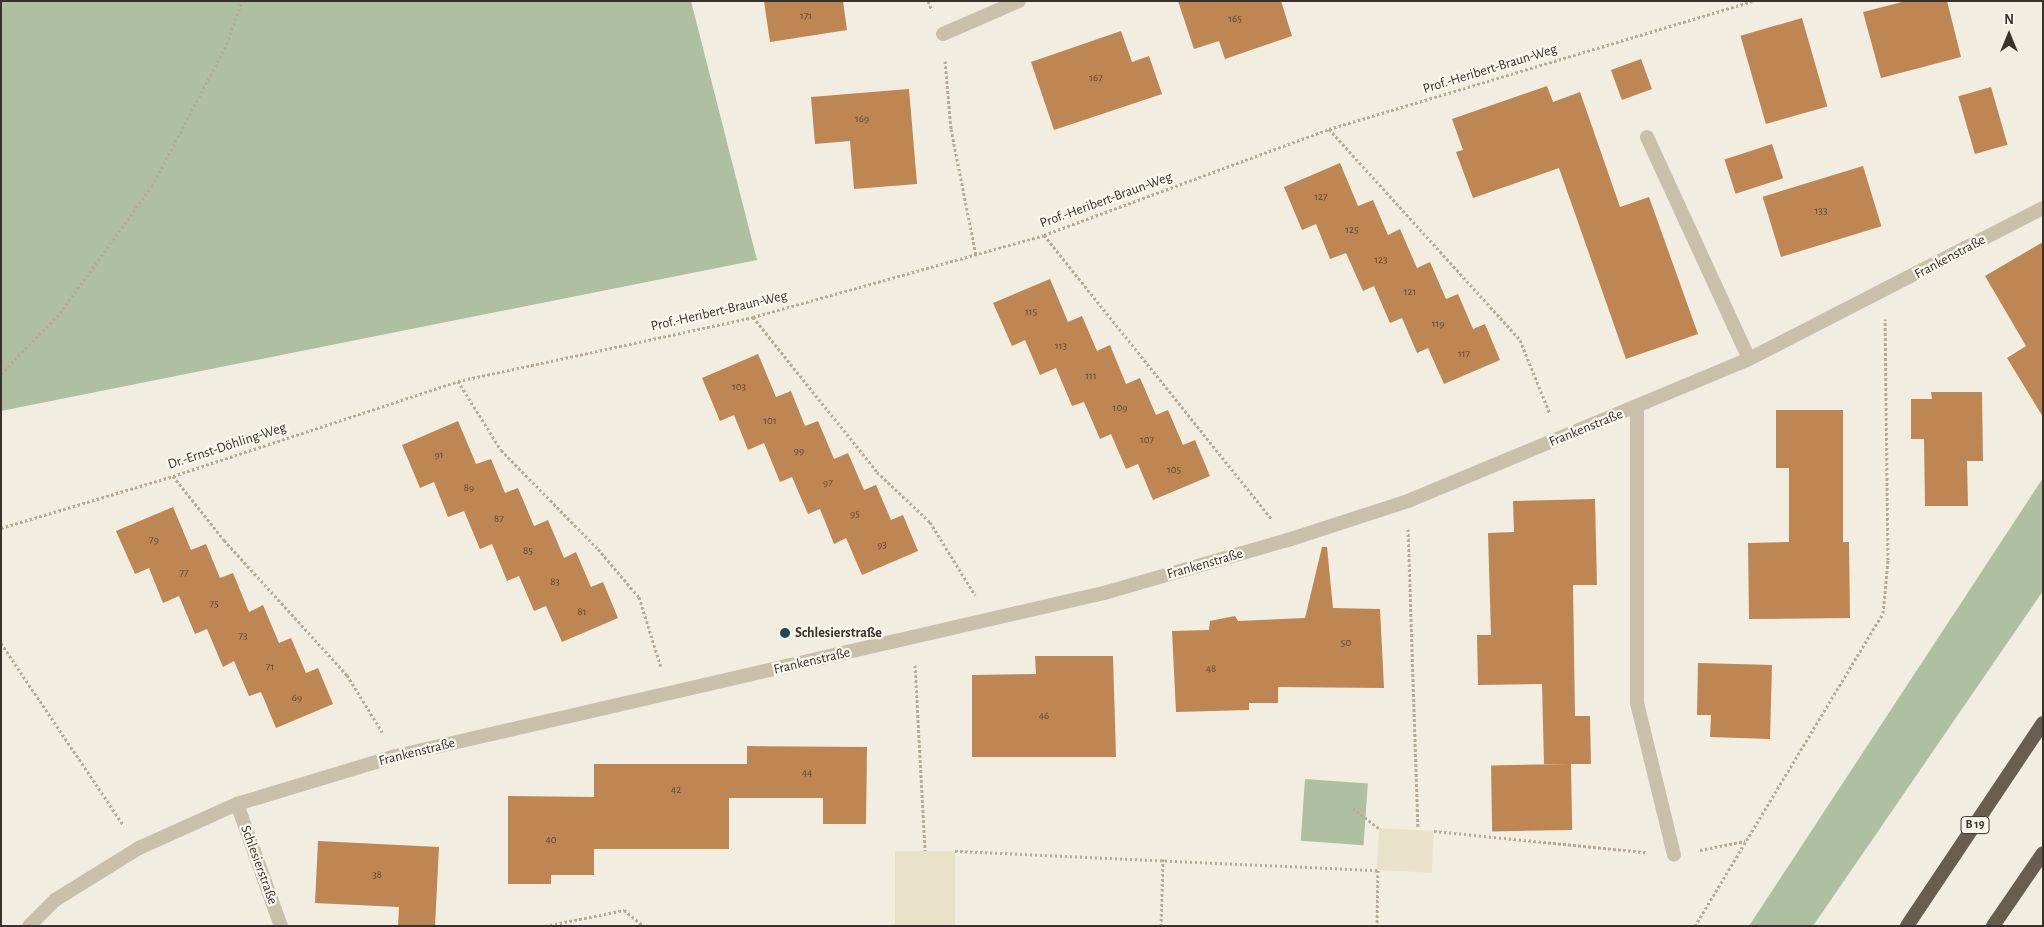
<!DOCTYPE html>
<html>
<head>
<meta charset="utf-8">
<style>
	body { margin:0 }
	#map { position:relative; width:2044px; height:927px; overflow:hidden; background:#f1ede0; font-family:"Alegreya Sans",sans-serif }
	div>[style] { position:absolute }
	.green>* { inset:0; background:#aec0a1; transform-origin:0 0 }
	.plaza>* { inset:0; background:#e8e2c8; transform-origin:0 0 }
	.building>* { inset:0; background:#be8652; transform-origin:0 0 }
	.path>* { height:3px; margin-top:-1.5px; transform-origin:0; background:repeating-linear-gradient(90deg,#b5ab97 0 2.5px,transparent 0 5px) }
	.service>* { height:14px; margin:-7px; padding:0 7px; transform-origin:7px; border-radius:7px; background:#c9c0ac }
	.minor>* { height:14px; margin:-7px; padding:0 7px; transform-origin:7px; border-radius:7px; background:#c9c0ac }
	.tertiary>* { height:14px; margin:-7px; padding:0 7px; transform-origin:7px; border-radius:7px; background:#c9c0ac }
	.trunk>* { height:14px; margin:-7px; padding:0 7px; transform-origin:7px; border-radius:7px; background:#685e50 }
	.dots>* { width:14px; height:14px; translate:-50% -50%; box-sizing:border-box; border:2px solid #f9f6ec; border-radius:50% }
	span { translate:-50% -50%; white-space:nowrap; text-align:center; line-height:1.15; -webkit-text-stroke:4.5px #f9f6ec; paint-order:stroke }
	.number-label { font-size:11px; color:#5a4735 }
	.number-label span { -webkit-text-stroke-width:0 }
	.shield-label span { padding:1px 4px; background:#f9f6ec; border:1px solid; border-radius:4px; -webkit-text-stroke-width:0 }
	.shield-label { font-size:12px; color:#38322b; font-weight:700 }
	.street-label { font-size:14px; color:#38322b }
	.poi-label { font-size:14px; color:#38322b; font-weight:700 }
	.left { translate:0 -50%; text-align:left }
	.frame { position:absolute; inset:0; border:2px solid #38322b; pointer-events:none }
	.north { position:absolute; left:1984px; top:10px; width:50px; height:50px; -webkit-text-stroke:4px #f9f6ec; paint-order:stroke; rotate:0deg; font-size:14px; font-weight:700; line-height:20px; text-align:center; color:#38322b }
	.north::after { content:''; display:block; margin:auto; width:18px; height:22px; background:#38322b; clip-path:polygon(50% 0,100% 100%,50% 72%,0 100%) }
</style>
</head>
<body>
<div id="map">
	<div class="green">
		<i style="clip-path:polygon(1px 1px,691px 1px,757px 260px,1px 411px)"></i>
		<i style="clip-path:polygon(2043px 478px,2043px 591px,1813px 926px,1749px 926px)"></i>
		<i style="left:1305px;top:779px;width:63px;height:62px;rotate:4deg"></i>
	</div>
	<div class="plaza">
		<i style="left:1379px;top:828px;width:55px;height:42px;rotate:3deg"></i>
		<i style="left:895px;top:851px;width:60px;height:75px"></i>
	</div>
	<div class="building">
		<i style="clip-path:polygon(764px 1px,843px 1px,847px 30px,770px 42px)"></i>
		<i style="clip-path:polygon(1178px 1px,1281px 1px,1292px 36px,1225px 59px,1219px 41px,1194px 49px)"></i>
		<i style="clip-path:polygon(1906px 1px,1947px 1px,1961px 57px,1881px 78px,1863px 12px)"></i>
		<i style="left:1802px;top:18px;width:92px;height:64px;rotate:74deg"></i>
		<i style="clip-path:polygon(1121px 31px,1132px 62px,1149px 56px,1162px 94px,1054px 130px,1031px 62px)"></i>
		<i style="left:1641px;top:59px;width:32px;height:32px;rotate:70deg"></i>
		<i style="clip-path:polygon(1547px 86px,1553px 102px,1580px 92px,1620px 207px,1649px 197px,1698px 334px,1626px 359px,1559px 168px,1473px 198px,1456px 152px,1463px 150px,1452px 119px)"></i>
		<i style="left:1991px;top:87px;width:60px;height:34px;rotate:74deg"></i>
		<i style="clip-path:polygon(909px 89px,917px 184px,854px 189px,850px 141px,815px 144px,811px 97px)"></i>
		<i style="left:1772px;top:144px;width:36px;height:50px;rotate:72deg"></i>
		<i style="clip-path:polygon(1340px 163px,1358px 206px,1373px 200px,1388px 235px,1400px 229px,1417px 268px,1430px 262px,1446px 299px,1458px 294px,1473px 329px,1485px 324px,1500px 360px,1444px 384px,1428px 348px,1417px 353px,1402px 318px,1390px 323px,1374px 286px,1363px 291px,1346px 253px,1330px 259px,1316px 224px,1302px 230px,1284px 187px)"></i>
		<i style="left:1863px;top:166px;width:63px;height:105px;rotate:73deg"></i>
		<i style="clip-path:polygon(2043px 242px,2043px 417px,2007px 358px,2026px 346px,1985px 276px)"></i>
		<i style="clip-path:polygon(1050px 279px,1068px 322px,1082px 316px,1097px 351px,1110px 345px,1126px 384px,1140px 378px,1156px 415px,1168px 410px,1183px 445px,1195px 440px,1210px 476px,1153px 500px,1138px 464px,1126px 469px,1111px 434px,1100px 439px,1084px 402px,1072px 406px,1056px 368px,1040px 375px,1025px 340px,1012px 346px,993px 303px)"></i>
		<i style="clip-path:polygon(758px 354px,776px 397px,791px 391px,805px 426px,818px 421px,834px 459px,848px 453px,864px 490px,876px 485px,891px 520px,903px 515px,918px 551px,862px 575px,846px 538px,834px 544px,820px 509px,808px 514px,792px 477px,780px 482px,764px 443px,748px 450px,734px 415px,720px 421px,702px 378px)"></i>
		<i style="clip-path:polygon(1931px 392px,1982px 392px,1983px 461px,1967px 461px,1968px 506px,1925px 506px,1924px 439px,1911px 439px,1911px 399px,1932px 399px)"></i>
		<i style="clip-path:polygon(1776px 410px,1843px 410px,1843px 542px,1849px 542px,1850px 618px,1749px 619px,1748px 543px,1789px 542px,1789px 468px,1776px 468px)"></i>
		<i style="clip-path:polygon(458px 421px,476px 464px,491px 459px,505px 493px,518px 488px,534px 526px,548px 520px,564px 558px,576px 552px,591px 587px,603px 582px,618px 618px,562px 642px,546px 606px,534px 611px,519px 576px,507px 581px,492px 544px,480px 549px,464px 511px,448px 517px,434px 482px,420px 488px,402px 445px)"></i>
		<i style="clip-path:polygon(1595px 499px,1597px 585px,1573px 585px,1575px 716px,1590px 716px,1591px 764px,1544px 764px,1542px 684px,1478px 685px,1477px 635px,1491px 635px,1488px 533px,1514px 532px,1513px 501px)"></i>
		<i style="clip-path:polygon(173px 507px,191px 550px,206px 544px,220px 578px,233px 573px,249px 612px,263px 605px,279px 643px,291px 638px,306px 673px,318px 668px,333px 704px,276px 728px,261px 692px,249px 696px,234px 661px,223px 667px,207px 629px,195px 634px,179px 596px,163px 603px,149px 568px,135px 574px,116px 531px)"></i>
		<i style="clip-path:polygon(1322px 547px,1327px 547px,1333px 608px,1380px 609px,1384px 688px,1278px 687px,1278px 703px,1249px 703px,1249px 710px,1176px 712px,1172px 631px,1209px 630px,1210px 621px,1235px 616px,1238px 621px,1305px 618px)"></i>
		<i style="clip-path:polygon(1035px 656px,1113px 656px,1116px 757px,972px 757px,972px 675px,1036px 674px)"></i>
		<i style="clip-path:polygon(1698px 663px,1772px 665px,1770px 739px,1710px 737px,1711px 715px,1697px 715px)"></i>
		<i style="clip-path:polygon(747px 746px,867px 747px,866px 824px,823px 824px,823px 798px,729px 798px,729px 849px,594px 849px,594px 875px,551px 875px,551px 884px,508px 884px,508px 796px,594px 797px,594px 764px,747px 764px)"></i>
		<i style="left:1571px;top:764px;width:66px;height:80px;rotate:89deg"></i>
		<i style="clip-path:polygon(318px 841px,439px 847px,435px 926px,398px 926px,399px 907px,315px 903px)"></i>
	</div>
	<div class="path">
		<i style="left:928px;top:1px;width:10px;rotate:66deg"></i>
		<i style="left:945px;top:61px;width:68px;rotate:85deg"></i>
		<i style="left:951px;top:129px;width:128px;rotate:78.8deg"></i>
		<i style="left:1329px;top:129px;width:285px;rotate:47.8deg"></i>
		<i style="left:1520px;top:340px;width:80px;rotate:67.9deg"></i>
		<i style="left:1044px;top:235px;width:363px;rotate:51.3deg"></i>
		<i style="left:753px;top:317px;width:198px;rotate:51.3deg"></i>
		<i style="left:877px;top:472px;width:73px;rotate:43.3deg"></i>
		<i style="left:930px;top:522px;width:86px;rotate:58.3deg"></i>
		<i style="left:1px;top:374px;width:85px;rotate:-46deg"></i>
		<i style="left:60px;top:313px;width:157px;rotate:-54.1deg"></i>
		<i style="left:152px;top:186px;width:161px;rotate:-62.2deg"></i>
		<i style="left:227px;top:44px;width:46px;rotate:-70.8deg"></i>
		<i style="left:458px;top:381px;width:81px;rotate:58.1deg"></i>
		<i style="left:501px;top:450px;width:139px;rotate:45.6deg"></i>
		<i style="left:598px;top:549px;width:63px;rotate:49.5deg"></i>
		<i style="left:639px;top:597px;width:73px;rotate:72.6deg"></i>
		<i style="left:173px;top:476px;width:82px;rotate:51.4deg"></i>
		<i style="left:224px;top:540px;width:183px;rotate:47.7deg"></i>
		<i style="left:347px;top:675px;width:67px;rotate:58.4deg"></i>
		<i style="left:1px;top:528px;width:180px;rotate:-16.8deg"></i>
		<i style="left:173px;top:476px;width:300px;rotate:-18.4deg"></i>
		<i style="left:458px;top:381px;width:302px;rotate:-12.2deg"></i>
		<i style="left:753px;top:317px;width:302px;rotate:-15.7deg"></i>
		<i style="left:1044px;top:235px;width:304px;rotate:-20.4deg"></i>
		<i style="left:1329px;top:129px;width:442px;rotate:-16.8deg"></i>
		<i style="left:1408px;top:529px;width:299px;rotate:88.1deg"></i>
		<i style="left:1px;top:643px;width:220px;rotate:56.1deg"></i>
		<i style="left:915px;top:665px;width:186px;rotate:86.9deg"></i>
		<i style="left:1353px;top:808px;width:33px;rotate:38deg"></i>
		<i style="left:1434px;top:831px;width:213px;rotate:5.7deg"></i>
		<i style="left:1700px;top:850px;width:46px;rotate:-11.3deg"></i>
		<i style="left:955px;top:851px;width:423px;rotate:2.6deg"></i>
		<i style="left:1378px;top:870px;width:56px;rotate:91deg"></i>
		<i style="left:545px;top:926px;width:81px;rotate:-11.4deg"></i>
		<i style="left:624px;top:910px;width:26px;rotate:39deg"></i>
		<i style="left:1161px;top:926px;width:67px;rotate:-88.3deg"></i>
		<i style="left:1695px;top:926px;width:365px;rotate:-59deg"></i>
		<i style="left:1883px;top:613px;width:53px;rotate:-84.6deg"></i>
		<i style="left:1888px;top:560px;width:241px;rotate:-90.7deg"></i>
	</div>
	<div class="service">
		<i style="left:1637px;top:407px;width:296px;rotate:90deg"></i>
		<i style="left:1637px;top:703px;width:156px;rotate:76.3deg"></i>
	</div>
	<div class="minor">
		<i style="left:943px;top:34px;width:83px;rotate:-23.5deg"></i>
		<i style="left:1647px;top:137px;width:244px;rotate:65.3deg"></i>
		<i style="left:237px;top:804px;width:130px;rotate:70.2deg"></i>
	</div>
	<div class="tertiary">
		<i style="left:29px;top:926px;width:37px;rotate:-45deg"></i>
		<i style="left:55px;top:900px;width:99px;rotate:-31.8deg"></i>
		<i style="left:139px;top:848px;width:107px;rotate:-24.2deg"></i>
		<i style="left:237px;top:804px;width:166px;rotate:-16.8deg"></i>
		<i style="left:396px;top:756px;width:727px;rotate:-12.97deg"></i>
		<i style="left:1104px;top:593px;width:191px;rotate:-16.1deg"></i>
		<i style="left:1288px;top:540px;width:126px;rotate:-18deg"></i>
		<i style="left:1408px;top:501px;width:369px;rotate:-22.6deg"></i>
		<i style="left:1749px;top:359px;width:331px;rotate:-27.2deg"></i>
	</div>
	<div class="trunk">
		<i style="left:1907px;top:926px;width:244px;rotate:-56.2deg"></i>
		<i style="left:1993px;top:926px;width:88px;rotate:-55.6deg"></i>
	</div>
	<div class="dots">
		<i style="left:785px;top:633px;background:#234757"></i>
	</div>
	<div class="number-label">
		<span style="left:806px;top:16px">171</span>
		<span style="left:1235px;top:19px">165</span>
		<span style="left:1096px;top:78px">167</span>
		<span style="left:862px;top:119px">169</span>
		<span style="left:1321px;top:197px">127</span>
		<span style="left:1821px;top:211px">133</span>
		<span style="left:1352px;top:230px">125</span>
		<span style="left:1381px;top:260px">123</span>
		<span style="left:1410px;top:292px">121</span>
		<span style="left:1031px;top:312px">115</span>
		<span style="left:1438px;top:324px">119</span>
		<span style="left:1061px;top:346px">113</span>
		<span style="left:1464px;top:354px">117</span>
		<span style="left:1091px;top:376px">111</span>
		<span style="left:739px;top:387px">103</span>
		<span style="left:1120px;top:408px">109</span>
		<span style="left:770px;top:421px">101</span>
		<span style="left:1147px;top:440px">107</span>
		<span style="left:799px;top:451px">99</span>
		<span style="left:439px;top:455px">91</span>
		<span style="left:1174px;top:470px">105</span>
		<span style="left:828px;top:483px">97</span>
		<span style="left:469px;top:488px">89</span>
		<span style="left:855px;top:514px">95</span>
		<span style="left:499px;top:519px">87</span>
		<span style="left:154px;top:540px">79</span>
		<span style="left:882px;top:545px">93</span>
		<span style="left:528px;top:551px">85</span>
		<span style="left:184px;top:573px">77</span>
		<span style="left:555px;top:582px">83</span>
		<span style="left:214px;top:604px">75</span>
		<span style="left:582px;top:612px">81</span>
		<span style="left:243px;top:636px">73</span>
		<span style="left:1346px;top:643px">50</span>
		<span style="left:270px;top:667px">71</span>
		<span style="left:1211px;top:669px">48</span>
		<span style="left:297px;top:698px">69</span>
		<span style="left:1044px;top:716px">46</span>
		<span style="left:807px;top:773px">44</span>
		<span style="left:676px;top:790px">42</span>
		<span style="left:551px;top:840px">40</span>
		<span style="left:377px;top:875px">38</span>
	</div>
	<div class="shield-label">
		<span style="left:1975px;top:825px">B 19</span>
	</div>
	<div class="street-label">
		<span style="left:1490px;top:69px;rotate:-17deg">Prof.-Heribert-Braun-Weg</span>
		<span style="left:1106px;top:200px;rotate:-20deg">Prof.-Heribert-Braun-Weg</span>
		<span style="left:1950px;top:257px;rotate:-28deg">Frankenstraße</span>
		<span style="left:719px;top:311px;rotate:-13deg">Prof.-Heribert-Braun-Weg</span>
		<span style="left:1586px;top:428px;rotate:-22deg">Frankenstraße</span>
		<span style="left:227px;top:446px;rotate:-18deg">Dr.-Ernst-Döhling-Weg</span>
		<span style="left:1205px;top:564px;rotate:-16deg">Frankenstraße</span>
		<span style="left:812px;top:661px;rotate:-13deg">Frankenstraße</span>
		<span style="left:417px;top:752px;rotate:-14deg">Frankenstraße</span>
		<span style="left:259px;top:865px;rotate:70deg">Schlesierstraße</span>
	</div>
	<div class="poi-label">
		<span class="left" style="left:795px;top:633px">Schlesierstraße</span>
	</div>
	<div class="frame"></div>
	<div class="north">N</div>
</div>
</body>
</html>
